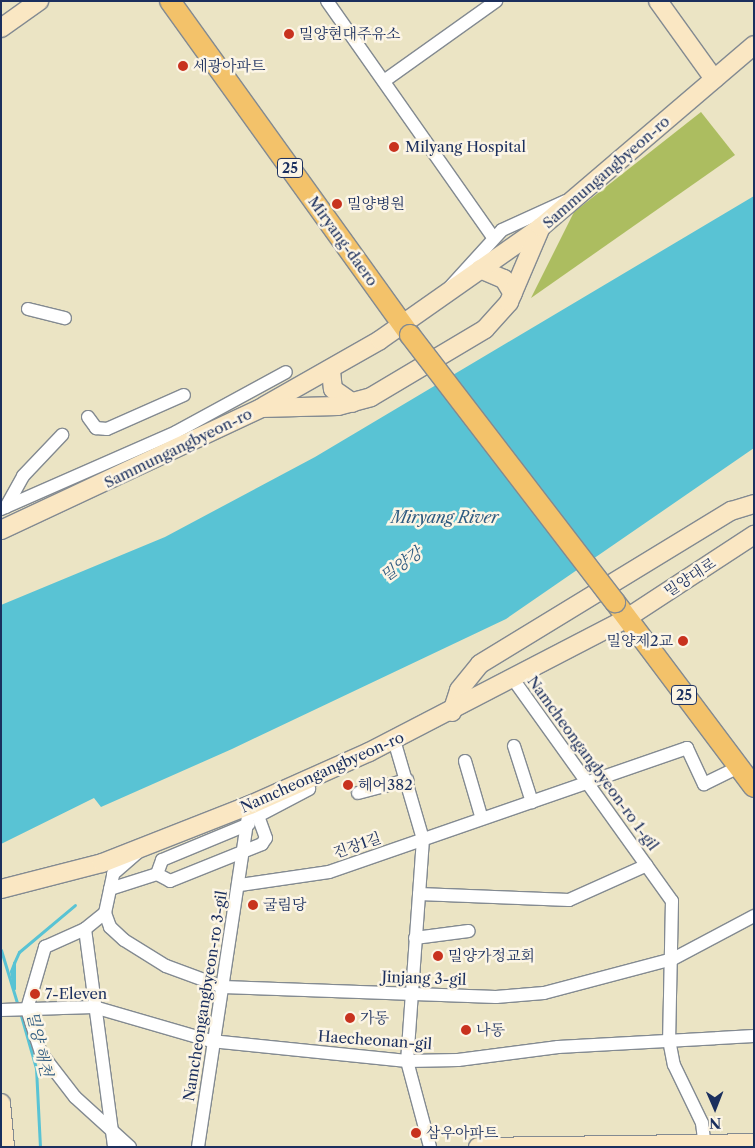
<!DOCTYPE html>
<html>
<head>
<meta charset="utf-8">
<style>
	body { margin:0 }
	#map { position:relative; width:755px; height:1148px; overflow:hidden; background:#ebe4c4; font-family:"Libre Caslon Text","Noto Serif KR",serif }
	div>[style] { position:absolute }
	.green>* { inset:0; background:#acbd60 }
	.water>* { inset:0; background:#59c3d4 }
	.stream>* { height:3px; margin:-1.5px; padding:0 1.5px; transform-origin:1.5px; border-radius:1.5px; background:#59c3d4 }
	.roads { filter:drop-shadow(1px 0 #838a91) drop-shadow(-1px 0 #838a91) drop-shadow(0 1px #838a91) drop-shadow(0 -1px #838a91) }
	.street>* { height:12px; margin:-6px; padding:0 6px; transform-origin:6px; border-radius:6px; background:#fff }
	.secondary>* { height:18px; margin:-9px; padding:0 9px; transform-origin:9px; border-radius:9px; background:#fae7c3 }
	.primary>* { height:20px; margin:-10px; padding:0 10px; transform-origin:10px; border-radius:10px; background:#f3c26a }
	.bridges { filter:drop-shadow(1px 0 #838a91) drop-shadow(-1px 0 #838a91) drop-shadow(0 1px #838a91) drop-shadow(0 -1px #838a91) }
	.primary-bridge>* { height:20px; margin:-10px; padding:0 10px; transform-origin:10px; border-radius:10px; background:#f3c26a }
	.dots>* { width:14px; height:14px; translate:-50% -50%; box-sizing:border-box; border:2px solid #fcf5e5; border-radius:50% }
	span { translate:-50% -50%; white-space:nowrap; text-align:center; line-height:1.15; -webkit-text-stroke:5px #fcf5e5; paint-order:stroke }
	.shield-label span { padding:1px 4px; background:#fcf5e5; border:1px solid; border-radius:4px; -webkit-text-stroke-width:0 }
	.shield-label { font-size:14px; color:#1b2f5e; font-weight:700 }
	.poi-label { font-size:15px; color:#1b2f5e }
	.left { translate:0 -50%; text-align:left }
	.right { translate:-100% -50%; text-align:right }
	.street-label { font-size:15px; color:#1b2f5e }
	.water-label { font-size:16px; color:#2e5b81; font-style:italic }
	.frame { position:absolute; inset:0; border:2px solid #1b2f5e; pointer-events:none }
	.north { position:absolute; left:690px; top:1083px; width:50px; height:50px; -webkit-text-stroke:4px #fcf5e5; paint-order:stroke; rotate:179deg; font-size:14px; font-weight:700; line-height:20px; text-align:center; color:#1b2f5e }
	.north::after { content:''; display:block; margin:auto; width:18px; height:22px; background:#1b2f5e; clip-path:polygon(50% 0,100% 100%,50% 72%,0 100%) }
</style>
</head>
<body>
<div id="map">
	<div class="green">
		<i style="clip-path:polygon(701px 112px,735px 155px,531px 298px,574px 212px)"></i>
	</div>
	<div class="water">
		<i style="clip-path:polygon(754px 196px,754px 448px,506px 619px,232px 749px,101px 807px,94px 798px,1px 844px,1px 605px,165px 537px,315px 457px)"></i>
	</div>
	<div class="stream">
		<i style="left:1px;top:950px;width:59px;rotate:73.1deg"></i>
		<i style="left:14px;top:963px;width:25px;rotate:90deg"></i>
		<i style="left:14px;top:988px;width:17px;rotate:-100deg"></i>
		<i style="left:11px;top:971px;width:9px;rotate:-69deg"></i>
		<i style="left:14px;top:963px;width:12px;rotate:-66deg"></i>
		<i style="left:19px;top:952px;width:73px;rotate:-40deg"></i>
		<i style="left:20px;top:1012px;width:58px;rotate:74.1deg"></i>
		<i style="left:36px;top:1068px;width:79px;rotate:87.1deg"></i>
	</div>
	<div class="roads">
		<div class="street">
			<i style="left:327px;top:1px;width:289px;rotate:54.9deg"></i>
			<i style="left:384px;top:81px;width:138px;rotate:-35.5deg"></i>
			<i style="left:450px;top:287px;width:77px;rotate:-47.6deg"></i>
			<i style="left:502px;top:230px;width:70px;rotate:-24.4deg"></i>
			<i style="left:28px;top:309px;width:38px;rotate:14deg"></i>
			<i style="left:88px;top:417px;width:14px;rotate:54deg"></i>
			<i style="left:96px;top:428px;width:11px;rotate:5deg"></i>
			<i style="left:107px;top:429px;width:84px;rotate:-23.8deg"></i>
			<i style="left:6px;top:507px;width:35px;rotate:-61deg"></i>
			<i style="left:23px;top:476px;width:57px;rotate:-46.4deg"></i>
			<i style="left:1px;top:509px;width:191px;rotate:-23.7deg"></i>
			<i style="left:176px;top:432px;width:125px;rotate:-28.6deg"></i>
			<i style="left:513px;top:679px;width:273px;rotate:54.4deg"></i>
			<i style="left:672px;top:901px;width:139px;rotate:91.2deg"></i>
			<i style="left:669px;top:1040px;width:25px;rotate:79deg"></i>
			<i style="left:674px;top:1065px;width:64px;rotate:64.2deg"></i>
			<i style="left:702px;top:1123px;width:24px;rotate:83deg"></i>
			<i style="left:394px;top:740px;width:103px;rotate:73.7deg"></i>
			<i style="left:423px;top:839px;width:223px;rotate:94.1deg"></i>
			<i style="left:407px;top:1061px;width:89px;rotate:75deg"></i>
			<i style="left:514px;top:746px;width:59px;rotate:72.2deg"></i>
			<i style="left:465px;top:761px;width:60px;rotate:73.7deg"></i>
			<i style="left:358px;top:793px;width:51px;rotate:-14.9deg"></i>
			<i style="left:157px;top:874px;width:15px;rotate:-70deg"></i>
			<i style="left:162px;top:860px;width:94px;rotate:-22.5deg"></i>
			<i style="left:240px;top:885px;width:90px;rotate:-8.3deg"></i>
			<i style="left:329px;top:872px;width:379px;rotate:-19.1deg"></i>
			<i style="left:687px;top:748px;width:40px;rotate:65deg"></i>
			<i style="left:704px;top:784px;width:39px;rotate:-26deg"></i>
			<i style="left:110px;top:889px;width:49px;rotate:-17.7deg"></i>
			<i style="left:157px;top:874px;width:15px;rotate:28deg"></i>
			<i style="left:170px;top:881px;width:99px;rotate:-21.9deg"></i>
			<i style="left:262px;top:844px;width:7px;rotate:-56deg"></i>
			<i style="left:266px;top:838px;width:23px;rotate:-110deg"></i>
			<i style="left:258px;top:816px;width:58px;rotate:-27.9deg"></i>
			<i style="left:419px;top:894px;width:150px;rotate:2.3deg"></i>
			<i style="left:569px;top:900px;width:85px;rotate:-24.2deg"></i>
			<i style="left:105px;top:913px;width:15px;rotate:70deg"></i>
			<i style="left:110px;top:927px;width:19px;rotate:43deg"></i>
			<i style="left:124px;top:940px;width:49px;rotate:31.8deg"></i>
			<i style="left:166px;top:966px;width:61px;rotate:20.2deg"></i>
			<i style="left:223px;top:987px;width:273px;rotate:2.1deg"></i>
			<i style="left:496px;top:997px;width:48px;rotate:-4.8deg"></i>
			<i style="left:544px;top:993px;width:133px;rotate:-14.8deg"></i>
			<i style="left:673px;top:959px;width:92px;rotate:-28deg"></i>
			<i style="left:85px;top:929px;width:220px;rotate:82.4deg"></i>
			<i style="left:415px;top:938px;width:54px;rotate:-7.4deg"></i>
			<i style="left:1px;top:1010px;width:93px;rotate:-1.8deg"></i>
			<i style="left:94px;top:1007px;width:122px;rotate:16.2deg"></i>
			<i style="left:211px;top:1041px;width:197px;rotate:5.8deg"></i>
			<i style="left:407px;top:1061px;width:51px;rotate:-1.1deg"></i>
			<i style="left:458px;top:1060px;width:101px;rotate:-7.4deg"></i>
			<i style="left:558px;top:1047px;width:196px;rotate:-3.2deg"></i>
			<i style="left:130px;top:1147px;width:74px;rotate:-137.7deg"></i>
			<i style="left:75px;top:1097px;width:56px;rotate:-127.7deg"></i>
			<i style="left:41px;top:1053px;width:46px;rotate:-107.7deg"></i>
			<i style="left:27px;top:1009px;width:65px;rotate:-73.8deg"></i>
			<i style="left:45px;top:947px;width:44px;rotate:-24.2deg"></i>
			<i style="left:85px;top:929px;width:26px;rotate:-39deg"></i>
			<i style="left:105px;top:913px;width:40px;rotate:-78deg"></i>
			<i style="left:113px;top:874px;width:38px;rotate:-41deg"></i>
			<i style="left:198px;top:1147px;width:346px;rotate:-81.4deg"></i>
		</div>
		<div class="secondary">
			<i style="left:658px;top:1px;width:96px;rotate:54.3deg"></i>
			<i style="left:1px;top:28px;width:47px;rotate:-35.4deg"></i>
			<i style="left:480px;top:269px;width:26px;rotate:23deg"></i>
			<i style="left:504px;top:279px;width:17px;rotate:59deg"></i>
			<i style="left:331px;top:371px;width:18px;rotate:84deg"></i>
			<i style="left:333px;top:389px;width:24px;rotate:35deg"></i>
			<i style="left:264px;top:406px;width:133px;rotate:-29.6deg"></i>
			<i style="left:380px;top:340px;width:197px;rotate:-35.1deg"></i>
			<i style="left:1px;top:530px;width:287px;rotate:-25.1deg"></i>
			<i style="left:261px;top:408px;width:77px;rotate:-1.5deg"></i>
			<i style="left:338px;top:406px;width:34px;rotate:-15deg"></i>
			<i style="left:371px;top:397px;width:133px;rotate:-30.8deg"></i>
			<i style="left:485px;top:329px;width:36px;rotate:-48deg"></i>
			<i style="left:509px;top:302px;width:82px;rotate:-66.9deg"></i>
			<i style="left:541px;top:227px;width:280px;rotate:-40.5deg"></i>
			<i style="left:452px;top:712px;width:23px;rotate:-72deg"></i>
			<i style="left:459px;top:690px;width:33px;rotate:-51deg"></i>
			<i style="left:480px;top:664px;width:294px;rotate:-31.4deg"></i>
			<i style="left:731px;top:511px;width:24px;rotate:-17deg"></i>
			<i style="left:1px;top:889px;width:104px;rotate:-14.4deg"></i>
			<i style="left:102px;top:863px;width:159px;rotate:-21.4deg"></i>
			<i style="left:250px;top:805px;width:130px;rotate:-24deg"></i>
			<i style="left:369px;top:752px;width:291px;rotate:-27.4deg"></i>
			<i style="left:627px;top:618px;width:152px;rotate:-33.2deg"></i>
			<i style="left:1px;top:1103px;width:44px;rotate:84.8deg"></i>
			<i style="left:478px;top:1147px;width:276px;rotate:-0.8deg"></i>
		</div>
		<div class="primary">
			<i style="left:170px;top:1px;width:411px;rotate:54.3deg"></i>
			<i style="left:615px;top:602px;width:231px;rotate:53.1deg"></i>
		</div>
	</div>
	<div class="bridges">
		<div class="primary-bridge">
			<i style="left:410px;top:335px;width:337px;rotate:52.5deg"></i>
		</div>
	</div>
	<div class="dots">
		<i style="left:289px;top:34px;background:#c8321e"></i>
		<i style="left:183px;top:66px;background:#c8321e"></i>
		<i style="left:394px;top:147px;background:#c8321e"></i>
		<i style="left:337px;top:204px;background:#c8321e"></i>
		<i style="left:683px;top:641px;background:#c8321e"></i>
		<i style="left:348px;top:785px;background:#c8321e"></i>
		<i style="left:253px;top:905px;background:#c8321e"></i>
		<i style="left:438px;top:956px;background:#c8321e"></i>
		<i style="left:35px;top:994px;background:#c8321e"></i>
		<i style="left:350px;top:1018px;background:#c8321e"></i>
		<i style="left:466px;top:1030px;background:#c8321e"></i>
		<i style="left:416px;top:1133px;background:#c8321e"></i>
	</div>
	<div class="shield-label">
		<span style="left:290px;top:168px">25</span>
		<span style="left:684px;top:695px">25</span>
	</div>
	<div class="poi-label">
		<span class="left" style="left:299px;top:34px">밀양현대주유소</span>
		<span class="left" style="left:193px;top:66px">세광아파트</span>
		<span class="left" style="left:405px;top:147px">Milyang Hospital</span>
		<span class="left" style="left:347px;top:204px">밀양병원</span>
		<span class="right" style="left:673px;top:641px">밀양제2교</span>
		<span class="left" style="left:358px;top:785px">헤어382</span>
		<span class="left" style="left:263px;top:905px">굴림당</span>
		<span class="left" style="left:448px;top:956px">밀양가정교회</span>
		<span class="left" style="left:45px;top:994px">7-Eleven</span>
		<span class="left" style="left:360px;top:1018px">가동</span>
		<span class="left" style="left:476px;top:1030px">나동</span>
		<span class="left" style="left:426px;top:1133px">삼우아파트</span>
	</div>
	<div class="street-label">
		<span style="left:606px;top:172px;rotate:-41deg">Sammungangbyeon-ro</span>
		<span style="left:343px;top:241px;rotate:54deg">Miryang-daero</span>
		<span style="left:178px;top:448px;rotate:-26deg">Sammungangbyeon-ro</span>
		<span style="left:690px;top:577px;rotate:-33deg">밀양대로</span>
		<span style="left:593px;top:763px;rotate:54deg">Namcheongangbyeon-ro 1-gil</span>
		<span style="left:322px;top:772px;rotate:-24deg">Namcheongangbyeon-ro</span>
		<span style="left:357px;top:845px;rotate:-19deg">진장1길</span>
		<span style="left:424px;top:978px;rotate:2deg">Jinjang 3-gil</span>
		<span style="left:205px;top:996px;rotate:-81deg">Namcheongangbyeon-ro 3-gil</span>
		<span style="left:375px;top:1040px;rotate:4deg">Haecheonan-gil</span>
	</div>
	<div class="water-label">
		<span style="left:445px;top:517px">Miryang River</span>
		<span style="left:401px;top:564px;rotate:-36deg">밀양강</span>
		<span style="left:40px;top:1044px;rotate:77deg">밀양 해천</span>
	</div>
	<div class="frame"></div>
	<div class="north">N</div>
</div>
</body>
</html>
